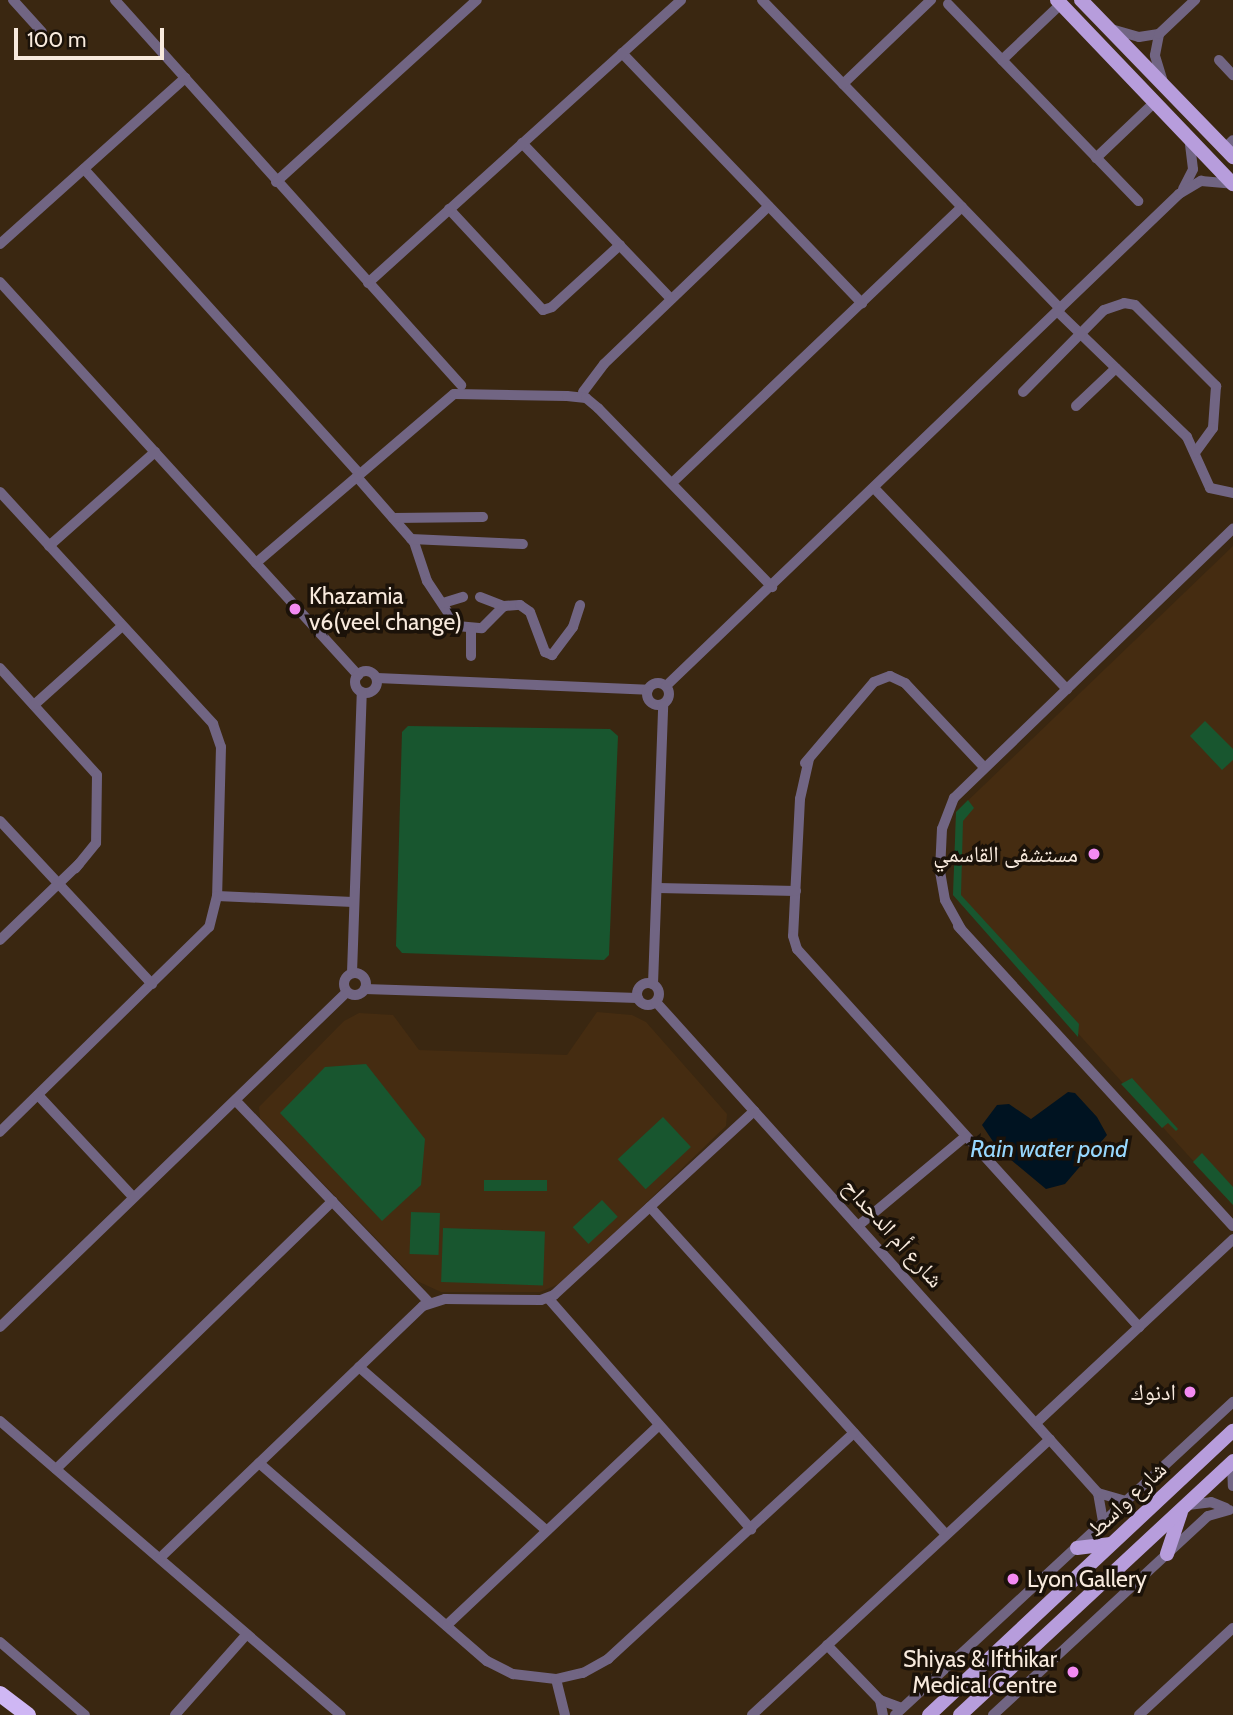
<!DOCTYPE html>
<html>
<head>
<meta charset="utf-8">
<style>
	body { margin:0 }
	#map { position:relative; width:1233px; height:1715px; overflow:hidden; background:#3a2711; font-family:Cabin,"Noto Naskh Arabic",sans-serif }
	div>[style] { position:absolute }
	.built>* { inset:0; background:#452c11 }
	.green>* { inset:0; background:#18562f; transform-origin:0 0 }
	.water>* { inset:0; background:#001321 }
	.minor>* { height:10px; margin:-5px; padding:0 5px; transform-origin:5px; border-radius:5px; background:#716583 }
	.minor>.ring { margin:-5px; padding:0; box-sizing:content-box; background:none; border:10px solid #716583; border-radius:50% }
	.major>* { height:14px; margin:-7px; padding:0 7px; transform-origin:7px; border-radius:7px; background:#b79ddc }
	.highway>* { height:16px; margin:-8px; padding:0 8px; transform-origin:8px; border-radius:8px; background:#cfb7f4 }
	.dots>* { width:19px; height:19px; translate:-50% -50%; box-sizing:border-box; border:4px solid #1b1209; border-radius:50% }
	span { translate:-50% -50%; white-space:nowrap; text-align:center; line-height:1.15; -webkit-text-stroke:7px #1b1209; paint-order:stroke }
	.poi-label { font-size:23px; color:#f8eadd }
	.left { translate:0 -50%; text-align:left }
	.right { translate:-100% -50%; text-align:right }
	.street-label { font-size:23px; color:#f8eadd }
	.water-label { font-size:24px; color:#97d7fd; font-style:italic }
	.scale { position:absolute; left:14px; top:28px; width:150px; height:32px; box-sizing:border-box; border:4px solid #f8eadd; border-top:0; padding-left:9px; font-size:21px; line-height:24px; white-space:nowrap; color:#f8eadd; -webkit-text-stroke:5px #1b1209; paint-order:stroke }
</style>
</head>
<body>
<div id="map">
	<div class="built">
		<i style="clip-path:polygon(1233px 546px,1233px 1205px,953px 895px,956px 812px)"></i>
		<i style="clip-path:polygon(597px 1012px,632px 1015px,646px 1022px,727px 1114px,726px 1126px,564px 1282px,540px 1292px,441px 1292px,417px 1281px,260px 1118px,259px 1107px,344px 1021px,359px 1013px,393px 1015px,419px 1050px,567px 1055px)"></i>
	</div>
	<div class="green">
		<i style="clip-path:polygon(1205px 721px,1233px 749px,1233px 760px,1222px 770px,1190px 736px)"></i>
		<i style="clip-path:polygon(408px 726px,610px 729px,618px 736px,609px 955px,604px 960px,402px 953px,396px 946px,402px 732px)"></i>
		<i style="clip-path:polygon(968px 800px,974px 808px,963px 821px,961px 895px,1079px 1024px,1078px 1037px,953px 895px,956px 812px)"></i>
		<i style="clip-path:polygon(366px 1064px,425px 1139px,421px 1185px,382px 1221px,280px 1113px,325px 1067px)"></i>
		<i style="clip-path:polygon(1132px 1078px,1178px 1129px,1176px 1131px,1168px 1123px,1162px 1128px,1121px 1084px)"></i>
		<i style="left:663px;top:1117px;width:41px;height:62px;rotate:47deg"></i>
		<i style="clip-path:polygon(1202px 1153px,1233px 1187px,1233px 1205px,1193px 1162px)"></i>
		<i style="left:547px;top:1180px;width:11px;height:63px;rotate:90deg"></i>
		<i style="left:602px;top:1200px;width:23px;height:40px;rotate:47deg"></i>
		<i style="left:411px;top:1212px;width:29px;height:42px;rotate:2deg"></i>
		<i style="left:443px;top:1228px;width:102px;height:54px;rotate:2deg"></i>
	</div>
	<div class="water">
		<i style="clip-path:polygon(1068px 1092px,1075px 1093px,1097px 1117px,1107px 1135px,1065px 1184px,1046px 1189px,998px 1149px,982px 1125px,997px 1105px,1009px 1104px,1031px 1119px)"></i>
	</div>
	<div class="minor">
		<i style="left:13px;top:0;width:43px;rotate:47.8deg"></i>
		<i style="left:115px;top:0;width:518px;rotate:48.05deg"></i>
		<i style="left:762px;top:0;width:429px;rotate:46deg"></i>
		<i style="left:948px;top:4px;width:274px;rotate:46deg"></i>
		<i style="left:1111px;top:29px;width:29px;rotate:16deg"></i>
		<i style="left:1139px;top:37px;width:20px;rotate:-9deg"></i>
		<i style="left:622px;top:53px;width:347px;rotate:46.2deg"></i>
		<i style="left:1002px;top:60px;width:81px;rotate:-43.5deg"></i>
		<i style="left:1219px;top:60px;width:21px;rotate:47deg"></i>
		<i style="left:1163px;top:82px;width:28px;rotate:-107deg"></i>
		<i style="left:1155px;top:55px;width:21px;rotate:-79deg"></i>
		<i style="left:1159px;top:34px;width:50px;rotate:-43.4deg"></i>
		<i style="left:843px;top:84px;width:122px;rotate:-43.7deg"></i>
		<i style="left:522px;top:143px;width:216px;rotate:46.3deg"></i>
		<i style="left:1225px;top:148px;width:11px;rotate:-45deg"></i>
		<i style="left:1096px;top:158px;width:81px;rotate:-43.5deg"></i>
		<i style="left:84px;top:169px;width:411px;rotate:47.9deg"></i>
		<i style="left:276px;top:182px;width:271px;rotate:-42.2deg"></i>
		<i style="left:1183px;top:189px;width:22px;rotate:-63deg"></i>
		<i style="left:1193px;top:169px;width:31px;rotate:-97deg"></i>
		<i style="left:449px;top:209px;width:138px;rotate:47.1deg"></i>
		<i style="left:543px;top:310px;width:9px;rotate:-18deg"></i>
		<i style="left:552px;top:307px;width:92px;rotate:-42.4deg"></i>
		<i style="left:0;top:244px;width:249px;rotate:-41.9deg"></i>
		<i style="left:0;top:282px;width:532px;rotate:47.67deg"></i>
		<i style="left:368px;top:283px;width:422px;rotate:-42.1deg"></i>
		<i style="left:1057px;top:311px;width:181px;rotate:44.1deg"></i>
		<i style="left:1187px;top:437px;width:56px;rotate:65.7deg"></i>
		<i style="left:1210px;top:488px;width:24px;rotate:12deg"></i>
		<i style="left:583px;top:392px;width:35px;rotate:-53deg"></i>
		<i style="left:604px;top:364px;width:228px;rotate:-43.8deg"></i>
		<i style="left:1023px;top:392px;width:115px;rotate:-45.4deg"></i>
		<i style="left:1104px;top:310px;width:21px;rotate:-19deg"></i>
		<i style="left:1124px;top:303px;width:11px;rotate:10deg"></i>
		<i style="left:1135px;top:305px;width:115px;rotate:45deg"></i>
		<i style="left:1216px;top:386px;width:42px;rotate:94.1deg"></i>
		<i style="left:1213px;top:428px;width:31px;rotate:126deg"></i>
		<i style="left:1076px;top:406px;width:55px;rotate:-43.5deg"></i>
		<i style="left:357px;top:477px;width:86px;rotate:48.8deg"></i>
		<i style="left:414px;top:542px;width:41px;rotate:71.6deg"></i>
		<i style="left:427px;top:581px;width:54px;rotate:56.3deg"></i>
		<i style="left:457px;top:626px;width:25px;rotate:5deg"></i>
		<i style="left:482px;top:628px;width:31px;rotate:-45deg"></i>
		<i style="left:504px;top:606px;width:16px;rotate:-4deg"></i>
		<i style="left:520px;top:605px;width:12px;rotate:35deg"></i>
		<i style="left:530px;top:612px;width:43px;rotate:69.4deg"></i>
		<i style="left:545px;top:652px;width:8px;rotate:23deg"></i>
		<i style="left:552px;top:655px;width:35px;rotate:-53deg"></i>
		<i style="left:573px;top:627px;width:23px;rotate:-72deg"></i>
		<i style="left:673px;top:482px;width:399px;rotate:-43.6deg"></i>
		<i style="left:874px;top:488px;width:279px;rotate:46.2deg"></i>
		<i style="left:0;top:492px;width:315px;rotate:47.4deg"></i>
		<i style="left:213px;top:724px;width:24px;rotate:71deg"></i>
		<i style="left:221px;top:747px;width:149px;rotate:91.5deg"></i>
		<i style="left:217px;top:896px;width:32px;rotate:104deg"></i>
		<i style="left:209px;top:927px;width:293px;rotate:135.6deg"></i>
		<i style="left:393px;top:518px;width:90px;rotate:-0.6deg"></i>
		<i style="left:411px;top:539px;width:112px;rotate:2.6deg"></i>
		<i style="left:49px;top:546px;width:142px;rotate:-41.6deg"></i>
		<i style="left:256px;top:563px;width:260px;rotate:-40.5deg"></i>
		<i style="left:454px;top:394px;width:113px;rotate:1deg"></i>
		<i style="left:567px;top:396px;width:19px;rotate:6deg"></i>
		<i style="left:586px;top:398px;width:16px;rotate:40deg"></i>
		<i style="left:598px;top:408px;width:250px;rotate:45.8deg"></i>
		<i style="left:480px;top:597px;width:26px;rotate:21deg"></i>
		<i style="left:443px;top:603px;width:21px;rotate:-17deg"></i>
		<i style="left:471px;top:656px;width:26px;rotate:-90deg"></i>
		<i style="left:0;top:668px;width:144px;rotate:47.8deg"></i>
		<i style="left:97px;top:775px;width:68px;rotate:90.8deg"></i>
		<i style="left:96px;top:843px;width:33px;rotate:129deg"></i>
		<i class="ring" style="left:355px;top:671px;width:12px;height:12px"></i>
		<i style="left:377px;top:678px;width:271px;rotate:2.5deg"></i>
		<i class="ring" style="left:647px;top:683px;width:12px;height:12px"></i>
		<i style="left:666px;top:686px;width:711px;rotate:-43.8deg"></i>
		<i style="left:1179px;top:194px;width:26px;rotate:-31deg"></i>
		<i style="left:1201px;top:181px;width:32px;rotate:5deg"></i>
		<i style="left:34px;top:705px;width:118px;rotate:-41.9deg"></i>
		<i style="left:809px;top:759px;width:41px;rotate:102.7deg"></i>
		<i style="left:800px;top:799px;width:137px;rotate:92.9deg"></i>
		<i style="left:793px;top:936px;width:14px;rotate:73deg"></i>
		<i style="left:797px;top:949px;width:510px;rotate:47.86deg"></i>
		<i style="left:805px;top:763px;width:106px;rotate:-49.6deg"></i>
		<i style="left:874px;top:682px;width:17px;rotate:-21deg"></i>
		<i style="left:890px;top:676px;width:17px;rotate:25deg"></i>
		<i style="left:905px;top:683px;width:115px;rotate:46.8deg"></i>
		<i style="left:0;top:821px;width:223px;rotate:47deg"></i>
		<i style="left:658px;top:888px;width:138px;rotate:1.2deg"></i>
		<i style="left:217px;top:896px;width:136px;rotate:2.5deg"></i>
		<i style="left:958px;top:926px;width:407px;rotate:47.5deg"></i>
		<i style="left:961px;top:929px;width:33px;rotate:-119deg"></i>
		<i style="left:945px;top:900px;width:29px;rotate:-100deg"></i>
		<i style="left:940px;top:871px;width:42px;rotate:-87.3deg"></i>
		<i style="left:942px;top:829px;width:33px;rotate:-69deg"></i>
		<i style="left:954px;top:798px;width:388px;rotate:-44deg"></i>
		<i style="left:0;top:940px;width:110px;rotate:-43.9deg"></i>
		<i class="ring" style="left:344px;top:973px;width:12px;height:12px"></i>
		<i style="left:352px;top:973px;width:281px;rotate:-88deg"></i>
		<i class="ring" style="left:637px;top:983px;width:12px;height:12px"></i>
		<i style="left:653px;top:984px;width:279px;rotate:-87.9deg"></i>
		<i style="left:365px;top:989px;width:273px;rotate:1.9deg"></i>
		<i style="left:656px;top:1002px;width:661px;rotate:48.01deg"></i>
		<i style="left:1098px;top:1493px;width:29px;rotate:80deg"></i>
		<i style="left:38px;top:1095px;width:139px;rotate:47deg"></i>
		<i style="left:236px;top:1101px;width:279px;rotate:46.2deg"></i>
		<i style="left:650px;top:1207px;width:440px;rotate:47.9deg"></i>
		<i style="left:858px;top:1226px;width:139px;rotate:-39.8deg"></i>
		<i style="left:548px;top:1298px;width:308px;rotate:48.7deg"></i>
		<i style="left:0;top:1327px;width:482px;rotate:-44deg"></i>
		<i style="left:359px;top:1367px;width:248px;rotate:41.1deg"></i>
		<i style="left:0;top:1421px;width:450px;rotate:40.8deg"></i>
		<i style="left:1036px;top:1423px;width:270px;rotate:-43deg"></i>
		<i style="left:1232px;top:1462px;width:24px;rotate:88deg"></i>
		<i style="left:259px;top:1463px;width:302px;rotate:41deg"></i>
		<i style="left:487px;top:1661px;width:29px;rotate:27deg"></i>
		<i style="left:513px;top:1674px;width:43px;rotate:6.6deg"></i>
		<i style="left:556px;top:1679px;width:28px;rotate:-13deg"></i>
		<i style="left:583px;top:1673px;width:29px;rotate:-29deg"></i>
		<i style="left:608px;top:1659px;width:334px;rotate:-42.6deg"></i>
		<i style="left:56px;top:1469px;width:385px;rotate:-44.1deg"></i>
		<i style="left:1098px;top:1493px;width:29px;rotate:16deg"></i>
		<i style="left:1188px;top:1505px;width:23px;rotate:-7deg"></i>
		<i style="left:1211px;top:1502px;width:16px;rotate:22deg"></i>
		<i style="left:160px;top:1558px;width:364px;rotate:-43.8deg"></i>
		<i style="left:423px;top:1306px;width:23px;rotate:-18deg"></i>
		<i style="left:445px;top:1299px;width:96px;rotate:0.6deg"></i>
		<i style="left:541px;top:1300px;width:14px;rotate:-21deg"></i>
		<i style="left:554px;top:1295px;width:272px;rotate:-42.6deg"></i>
		<i style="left:447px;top:1625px;width:291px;rotate:-43.3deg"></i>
		<i style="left:0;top:1642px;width:112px;rotate:40.7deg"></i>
		<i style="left:827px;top:1645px;width:76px;rotate:46.1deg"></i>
		<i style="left:880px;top:1700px;width:23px;rotate:20deg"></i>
		<i style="left:556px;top:1679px;width:37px;rotate:76deg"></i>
		<i style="left:880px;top:1700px;width:15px;rotate:79deg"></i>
		<i style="left:175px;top:1715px;width:108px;rotate:-48.4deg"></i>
		<i style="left:752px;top:1715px;width:406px;rotate:-42.8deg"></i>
		<i style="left:895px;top:1715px;width:461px;rotate:-42.8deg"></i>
		<i style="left:993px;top:1715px;width:293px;rotate:-42.8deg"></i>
		<i style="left:1208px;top:1516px;width:22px;rotate:-16deg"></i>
		<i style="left:1139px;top:1715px;width:128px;rotate:-42.8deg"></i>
	</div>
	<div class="major">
		<i style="left:1057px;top:0;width:255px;rotate:46.3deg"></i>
		<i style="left:1081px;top:0;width:219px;rotate:45.9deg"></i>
		<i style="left:1077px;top:1548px;width:34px;rotate:-7deg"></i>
		<i style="left:1167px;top:1554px;width:44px;rotate:-71.6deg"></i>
		<i style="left:929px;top:1715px;width:416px;rotate:-43.1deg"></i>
		<i style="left:960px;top:1715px;width:373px;rotate:-42.9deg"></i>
	</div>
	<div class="highway">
		<i style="left:0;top:1694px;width:35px;rotate:37deg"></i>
	</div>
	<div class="dots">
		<i style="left:295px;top:609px;background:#f38af2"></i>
		<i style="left:1094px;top:854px;background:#f38af2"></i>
		<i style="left:1190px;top:1392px;background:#f38af2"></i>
		<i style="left:1013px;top:1579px;background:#f38af2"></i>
		<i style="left:1073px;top:1672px;background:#f38af2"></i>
	</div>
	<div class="poi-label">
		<span class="left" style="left:309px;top:609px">Khazamia<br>v6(veel change)</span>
		<span class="right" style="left:1078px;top:854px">مستشفى القاسمي</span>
		<span class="right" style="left:1176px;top:1392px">ادنوك</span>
		<span class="left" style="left:1027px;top:1579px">Lyon Gallery</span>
		<span class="right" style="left:1057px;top:1672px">Shiyas &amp; Ifthikar<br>Medical Centre</span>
	</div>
	<div class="street-label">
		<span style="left:893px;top:1233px;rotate:48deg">شارع أم الدحداح</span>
		<span style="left:1127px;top:1499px;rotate:-43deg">شارع واسط</span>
	</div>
	<div class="water-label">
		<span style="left:1049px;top:1149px">Rain water pond</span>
	</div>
	<div class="scale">100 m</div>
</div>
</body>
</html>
